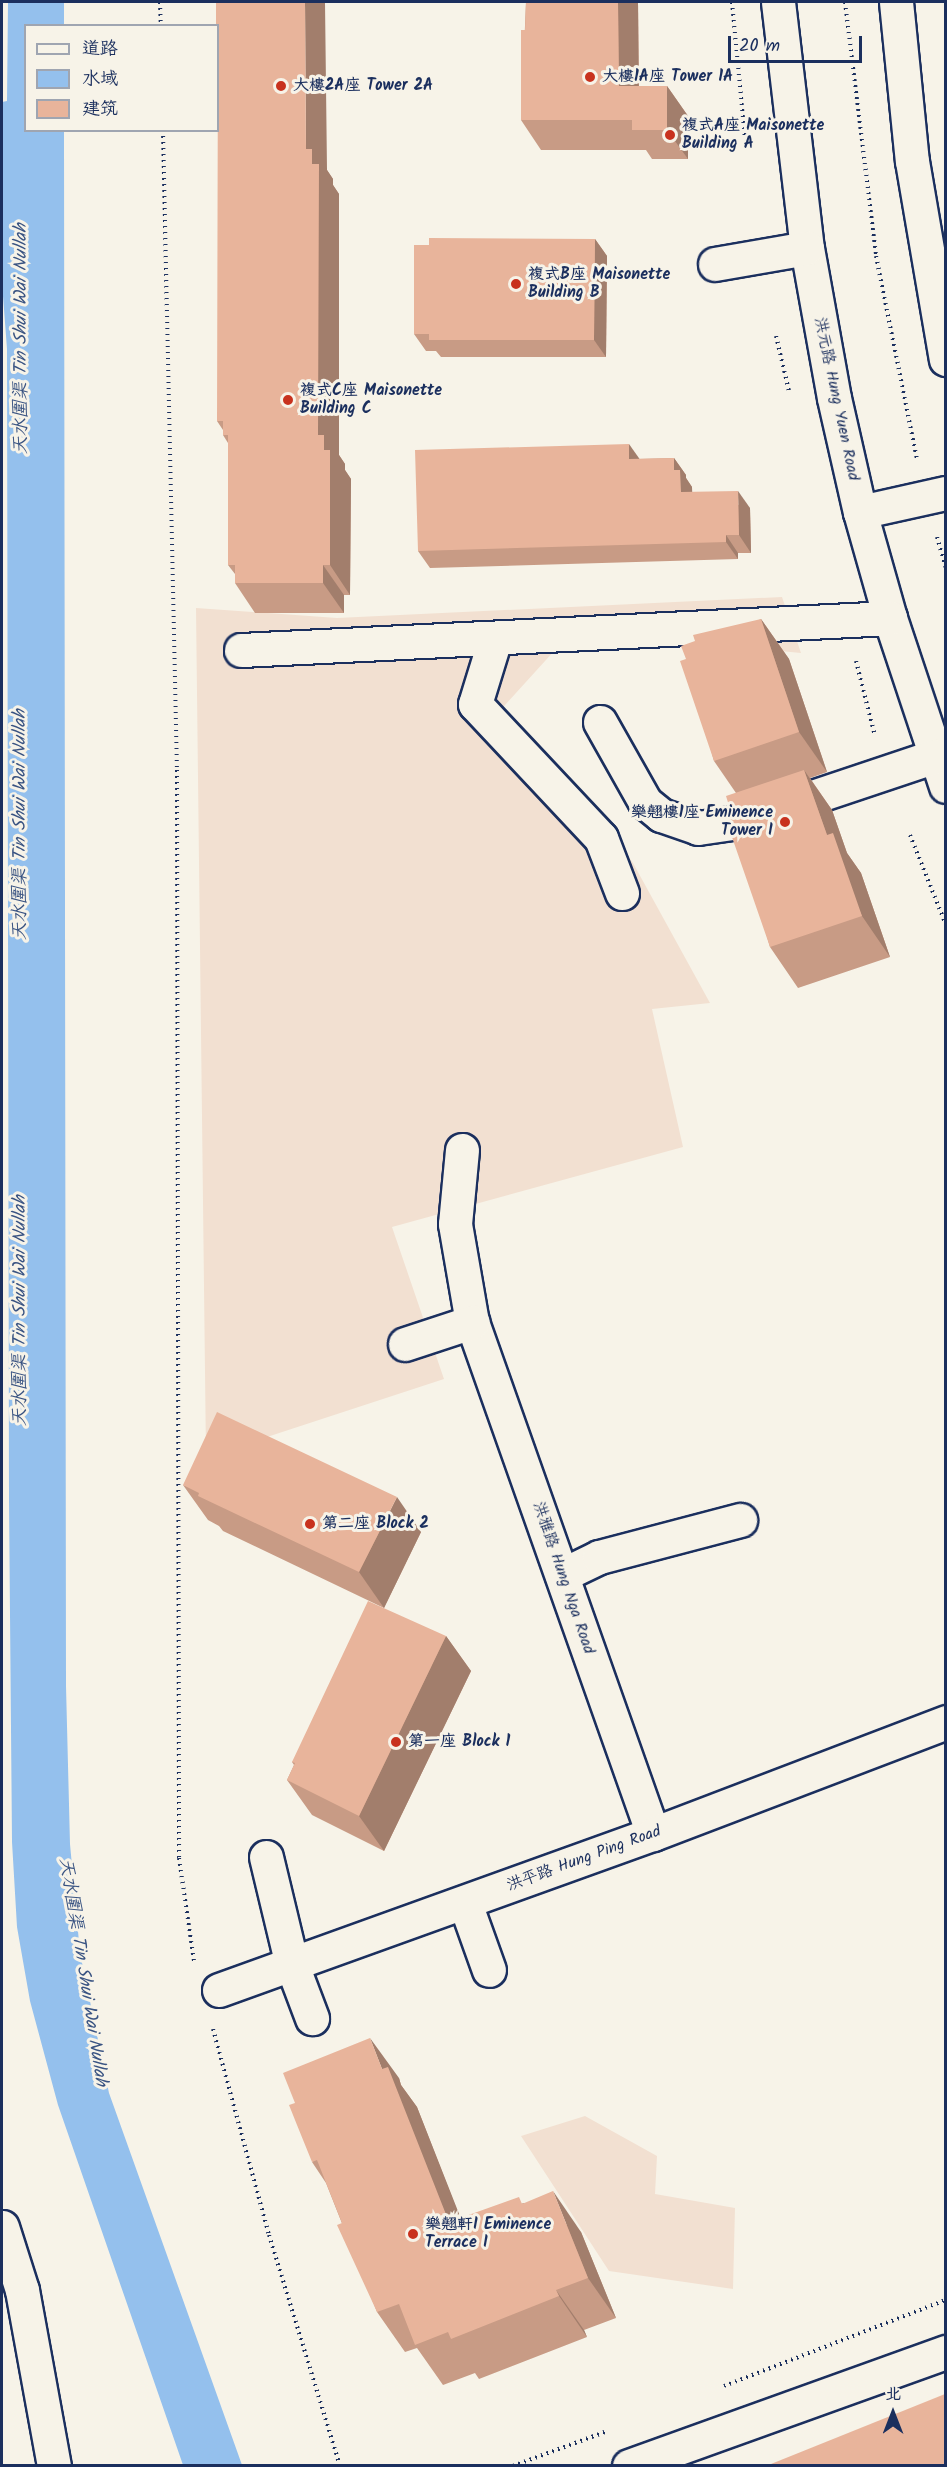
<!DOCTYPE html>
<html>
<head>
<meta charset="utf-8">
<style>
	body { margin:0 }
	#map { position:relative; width:947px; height:2467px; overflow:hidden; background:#f7f3e8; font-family:Kalam,"LXGW WenKai TC",sans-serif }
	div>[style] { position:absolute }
	.built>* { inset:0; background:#f2e0d1 }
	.water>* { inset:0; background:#94c0ed }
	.path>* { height:4px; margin-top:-2px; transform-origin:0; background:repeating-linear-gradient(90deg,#1b2f5e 0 1.5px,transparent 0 6px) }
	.roads { filter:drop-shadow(2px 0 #1b2f5e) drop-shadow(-2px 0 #1b2f5e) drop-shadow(0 2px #1b2f5e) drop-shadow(0 -2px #1b2f5e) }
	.minor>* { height:33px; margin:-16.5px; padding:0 16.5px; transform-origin:16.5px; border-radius:16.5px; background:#f7f3e8 }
	.wall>* { inset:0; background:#c89b85 }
	.shaded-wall>* { inset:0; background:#a27e6c }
	.building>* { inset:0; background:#e8b49b }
	.dots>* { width:16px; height:16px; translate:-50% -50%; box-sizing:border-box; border:3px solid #f7f3e8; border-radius:50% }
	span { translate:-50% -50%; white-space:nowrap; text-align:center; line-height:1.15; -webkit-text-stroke:6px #f7f3e8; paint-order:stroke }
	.poi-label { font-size:16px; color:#1b2f5e; font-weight:700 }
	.left { translate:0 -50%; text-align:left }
	.right { translate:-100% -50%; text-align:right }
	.street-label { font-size:16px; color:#1b2f5e }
	.water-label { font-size:18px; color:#395382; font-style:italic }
	.frame { position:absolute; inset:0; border:3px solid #1b2f5e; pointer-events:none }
	.legend { position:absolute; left:24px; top:24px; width:195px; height:108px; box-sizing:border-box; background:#f7f3e8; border:2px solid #9fa5b1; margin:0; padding:8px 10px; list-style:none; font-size:18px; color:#1b2f5e }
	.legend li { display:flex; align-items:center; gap:12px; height:30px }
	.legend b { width:30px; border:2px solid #9fa5b1 }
	.north { position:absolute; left:863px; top:2383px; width:60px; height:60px; -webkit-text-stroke:4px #f7f3e8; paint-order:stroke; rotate:0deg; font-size:16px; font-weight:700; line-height:24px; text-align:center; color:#1b2f5e }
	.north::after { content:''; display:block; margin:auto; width:21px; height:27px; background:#1b2f5e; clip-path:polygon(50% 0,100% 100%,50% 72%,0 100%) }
	.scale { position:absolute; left:728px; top:36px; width:134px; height:27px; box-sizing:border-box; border:3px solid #1b2f5e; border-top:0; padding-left:8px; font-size:18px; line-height:21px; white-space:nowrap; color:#1b2f5e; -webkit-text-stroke:4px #f7f3e8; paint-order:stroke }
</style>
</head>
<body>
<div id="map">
	<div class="built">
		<i style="clip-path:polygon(782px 597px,801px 653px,705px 644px,555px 650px,496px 715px,611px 832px,633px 863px,710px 1003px,652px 1009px,683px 1147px,392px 1227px,444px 1379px,206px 1457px,196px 608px,337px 618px)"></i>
		<i style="clip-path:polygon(585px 2116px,657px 2156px,655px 2194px,735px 2208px,733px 2289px,609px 2271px,521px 2136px)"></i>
	</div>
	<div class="water">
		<i style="clip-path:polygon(8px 2px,64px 2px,64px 25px,26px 26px,26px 130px,64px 131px,66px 1686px,70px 1844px,80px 1953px,109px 2093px,242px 2465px,183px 2465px,58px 2105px,30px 2001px,17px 1927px,12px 1842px,9px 1500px,7px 349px,2px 283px,2px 102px,7px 101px)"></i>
	</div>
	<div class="path">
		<i style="left:160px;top:2px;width:24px;rotate:88deg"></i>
		<i style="left:732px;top:2px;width:139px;rotate:84.6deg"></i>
		<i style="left:845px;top:2px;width:256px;rotate:83deg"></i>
		<i style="left:876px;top:256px;width:208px;rotate:78.6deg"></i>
		<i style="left:163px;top:130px;width:640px;rotate:88.75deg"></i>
		<i style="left:177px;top:770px;width:1088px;rotate:89.89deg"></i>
		<i style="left:179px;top:1858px;width:104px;rotate:81.7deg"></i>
		<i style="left:776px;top:336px;width:57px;rotate:76.7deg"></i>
		<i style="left:937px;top:537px;width:32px;rotate:74deg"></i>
		<i style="left:856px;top:661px;width:77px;rotate:75.8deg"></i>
		<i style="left:910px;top:835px;width:97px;rotate:68.2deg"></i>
		<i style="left:213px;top:2029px;width:213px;rotate:74.8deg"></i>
		<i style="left:269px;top:2235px;width:242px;rotate:72.9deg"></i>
		<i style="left:724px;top:2386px;width:238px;rotate:-21.2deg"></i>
		<i style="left:513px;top:2466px;width:98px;rotate:-20.3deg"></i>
	</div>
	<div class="roads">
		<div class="minor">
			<i style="left:778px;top:2px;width:248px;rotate:83.3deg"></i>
			<i style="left:807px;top:248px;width:152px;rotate:79.8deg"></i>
			<i style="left:834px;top:398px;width:117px;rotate:77.2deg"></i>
			<i style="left:860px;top:512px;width:110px;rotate:74.2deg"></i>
			<i style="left:890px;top:618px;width:177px;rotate:71.6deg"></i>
			<i style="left:896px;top:2px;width:160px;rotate:84.3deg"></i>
			<i style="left:912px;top:161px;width:201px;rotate:80.3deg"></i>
			<i style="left:715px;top:264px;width:93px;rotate:-9.9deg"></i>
			<i style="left:860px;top:512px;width:88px;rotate:-12.5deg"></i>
			<i style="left:495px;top:639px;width:68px;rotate:107.1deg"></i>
			<i style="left:475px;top:704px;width:184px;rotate:46.8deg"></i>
			<i style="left:601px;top:838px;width:59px;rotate:69.1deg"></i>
			<i style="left:241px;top:650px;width:650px;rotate:-2.82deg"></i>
			<i style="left:600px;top:722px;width:92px;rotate:60.6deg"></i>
			<i style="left:645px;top:802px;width:21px;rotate:39deg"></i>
			<i style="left:661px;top:815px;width:39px;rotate:19deg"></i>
			<i style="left:698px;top:828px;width:40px;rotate:-8.5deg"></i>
			<i style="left:738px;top:822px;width:208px;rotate:-18.5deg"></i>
			<i style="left:462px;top:1150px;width:74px;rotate:95.4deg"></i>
			<i style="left:455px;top:1224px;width:99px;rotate:80.2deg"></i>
			<i style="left:472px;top:1322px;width:543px;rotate:70.53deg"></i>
			<i style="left:405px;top:1344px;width:71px;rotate:-18.2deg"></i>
			<i style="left:562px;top:1575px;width:41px;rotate:-25.9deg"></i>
			<i style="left:599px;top:1557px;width:146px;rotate:-14.7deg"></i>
			<i style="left:266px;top:1857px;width:111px;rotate:76.5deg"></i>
			<i style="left:292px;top:1965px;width:57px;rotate:69.3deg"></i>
			<i style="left:465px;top:1903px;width:71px;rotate:70.3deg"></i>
			<i style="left:219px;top:1990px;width:461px;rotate:-19.8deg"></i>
			<i style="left:653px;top:1834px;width:314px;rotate:-20.9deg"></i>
			<i style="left:2px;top:2227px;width:66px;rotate:72.4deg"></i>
			<i style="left:22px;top:2290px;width:179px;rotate:79.7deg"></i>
			<i style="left:629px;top:2466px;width:337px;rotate:-19.8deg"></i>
		</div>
	</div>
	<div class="wall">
		<i style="clip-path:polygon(526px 2px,638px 2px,639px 86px,667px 86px,688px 116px,688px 159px,652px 159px,646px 150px,541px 150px,521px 120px)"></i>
		<i style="clip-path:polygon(327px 170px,333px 179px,333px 185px,339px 194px,339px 455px,345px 464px,345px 470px,351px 479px,350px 595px,344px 595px,344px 613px,255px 613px,235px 583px,235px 574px,228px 565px,228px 443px,223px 435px,223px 430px,217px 421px)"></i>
		<i style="clip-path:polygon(595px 239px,607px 256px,606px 357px,441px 357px,436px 351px,426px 351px,414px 334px,429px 245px)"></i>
		<i style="clip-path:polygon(674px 458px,686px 475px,686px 478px,692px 487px,692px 492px,750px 508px,751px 553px,738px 553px,738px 559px,430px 568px,418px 551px,639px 459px)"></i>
		<i style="clip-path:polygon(761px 619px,789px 659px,827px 772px,810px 778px,832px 810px,847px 853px,861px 873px,890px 957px,798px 988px,770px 947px,731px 812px,736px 793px,714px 761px,686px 659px)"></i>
		<i style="clip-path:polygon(183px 1485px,421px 1532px,384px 1608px,223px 1531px,219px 1526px,208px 1520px)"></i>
		<i style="clip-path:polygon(446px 1636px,471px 1671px,384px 1851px,312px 1815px,287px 1780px,294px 1765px,292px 1762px)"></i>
		<i style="clip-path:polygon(399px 2078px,401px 2085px,417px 2107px,460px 2218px,524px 2203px,581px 2232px,616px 2318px,584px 2330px,587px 2337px,479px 2379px,475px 2373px,443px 2385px,417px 2348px,405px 2352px,377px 2312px,326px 2183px,312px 2162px)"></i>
	</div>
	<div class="shaded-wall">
		<i style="clip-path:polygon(305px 2px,325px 2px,327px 170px,333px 179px,333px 185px,339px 194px,339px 455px,345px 464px,345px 470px,351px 479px,350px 595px,330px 565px,324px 450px,318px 435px,312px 164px,306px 149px)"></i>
		<i style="clip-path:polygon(618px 2px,638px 2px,639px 116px,619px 86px)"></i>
		<i style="clip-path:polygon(667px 86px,688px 116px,688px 159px,667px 130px)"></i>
		<i style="clip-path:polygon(595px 239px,607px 256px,606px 357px,594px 340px)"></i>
		<i style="clip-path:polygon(629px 444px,641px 461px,629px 459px)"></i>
		<i style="clip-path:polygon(674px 458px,686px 475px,686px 478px,692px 487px,693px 510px,681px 492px,674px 470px)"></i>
		<i style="clip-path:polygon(738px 491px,750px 508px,751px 553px,739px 535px)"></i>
		<i style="clip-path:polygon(726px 535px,738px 553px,738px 559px,726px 542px)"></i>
		<i style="clip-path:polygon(323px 565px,344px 595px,344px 613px,323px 583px)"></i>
		<i style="clip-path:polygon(761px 619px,789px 659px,827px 772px,799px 732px)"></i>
		<i style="clip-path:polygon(804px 770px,832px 810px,847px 853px,861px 873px,890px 957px,862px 916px,827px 835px)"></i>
		<i style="clip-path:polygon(397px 1497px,421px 1532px,384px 1608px,359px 1572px)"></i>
		<i style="clip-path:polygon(446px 1636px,471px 1671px,384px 1851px,359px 1816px)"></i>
		<i style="clip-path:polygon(370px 2038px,399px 2078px,401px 2085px,417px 2107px,478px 2262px,449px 2222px,382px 2069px)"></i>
		<i style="clip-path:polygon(553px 2191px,581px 2232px,616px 2318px,588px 2278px)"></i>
		<i style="clip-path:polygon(556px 2290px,584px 2330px,587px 2337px,559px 2296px)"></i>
	</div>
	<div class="building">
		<i style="clip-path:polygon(216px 2px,305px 2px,306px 149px,312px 149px,312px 164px,319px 164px,318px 435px,324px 435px,324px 450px,330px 450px,330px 565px,323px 565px,323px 583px,235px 583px,235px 565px,228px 565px,228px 435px,223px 435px,223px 421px,217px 421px,218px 26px,216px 26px)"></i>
		<i style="clip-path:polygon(526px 2px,618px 2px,619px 86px,667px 86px,667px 130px,632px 130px,632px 120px,521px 120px,521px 30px,525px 30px)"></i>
		<i style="clip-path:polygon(429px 238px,595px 239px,594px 340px,429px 340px,429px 334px,414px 334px,414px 245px,429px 245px)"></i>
		<i style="clip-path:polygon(629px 444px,629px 459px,674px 458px,674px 470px,680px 470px,681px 492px,738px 491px,739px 535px,726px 535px,726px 542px,418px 551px,415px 450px)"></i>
		<i style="clip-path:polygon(761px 619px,799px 732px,714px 761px,680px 661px,686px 659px,681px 646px,695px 641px,693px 635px)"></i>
		<i style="clip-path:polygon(804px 770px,827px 835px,833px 833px,862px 916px,770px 947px,724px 814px,731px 812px,726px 796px)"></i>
		<i style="clip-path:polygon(217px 1412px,397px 1497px,359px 1572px,198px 1496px,199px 1493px,183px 1485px)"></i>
		<i style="clip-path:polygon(368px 1601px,446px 1636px,359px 1816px,287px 1780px,295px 1763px,292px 1762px)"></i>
		<i style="clip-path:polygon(370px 2038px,382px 2069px,388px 2067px,449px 2222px,519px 2197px,522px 2204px,553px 2191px,588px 2278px,556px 2290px,559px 2296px,451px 2339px,448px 2332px,415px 2345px,399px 2304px,377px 2312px,337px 2225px,342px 2223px,317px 2160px,312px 2162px,297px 2125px,289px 2105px,295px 2103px,283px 2073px)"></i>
		<i style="clip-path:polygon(945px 2394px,945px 2466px,766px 2466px)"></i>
	</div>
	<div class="dots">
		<i style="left:590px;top:77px;background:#c8321e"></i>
		<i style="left:281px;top:86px;background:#c8321e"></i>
		<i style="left:670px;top:135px;background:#c8321e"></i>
		<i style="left:516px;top:284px;background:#c8321e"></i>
		<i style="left:288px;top:400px;background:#c8321e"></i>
		<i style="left:785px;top:822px;background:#c8321e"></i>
		<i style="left:310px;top:1524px;background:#c8321e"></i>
		<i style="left:396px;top:1742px;background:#c8321e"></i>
		<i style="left:413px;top:2234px;background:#c8321e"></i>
	</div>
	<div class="poi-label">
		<span class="left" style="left:602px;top:77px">大樓1A座 Tower 1A</span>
		<span class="left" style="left:293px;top:86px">大樓2A座 Tower 2A</span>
		<span class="left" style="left:682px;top:135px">複式A座 Maisonette<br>Building A</span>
		<span class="left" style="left:528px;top:284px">複式B座 Maisonette<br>Building B</span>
		<span class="left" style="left:300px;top:400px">複式C座 Maisonette<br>Building C</span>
		<span class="right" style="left:773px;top:822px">樂翹樓1座 Eminence<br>Tower I</span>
		<span class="left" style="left:322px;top:1524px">第二座 Block 2</span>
		<span class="left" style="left:408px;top:1742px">第一座 Block 1</span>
		<span class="left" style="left:425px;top:2234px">樂翹軒I Eminence<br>Terrace I</span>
	</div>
	<div class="street-label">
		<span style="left:836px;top:399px;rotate:78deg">洪元路 Hung Yuen Road</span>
		<span style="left:563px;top:1578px;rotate:71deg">洪雅路 Hung Nga Road</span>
		<span style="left:584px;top:1859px;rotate:-20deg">洪平路 Hung Ping Road</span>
	</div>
	<div class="water-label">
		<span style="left:22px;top:339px;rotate:-90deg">天水圍渠 Tin Shui Wai Nullah</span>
		<span style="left:21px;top:825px;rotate:-90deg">天水圍渠 Tin Shui Wai Nullah</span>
		<span style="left:21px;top:1311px;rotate:-90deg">天水圍渠 Tin Shui Wai Nullah</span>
		<span style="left:82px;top:1972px;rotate:81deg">天水圍渠 Tin Shui Wai Nullah</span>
	</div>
	<div class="frame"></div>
	<ul class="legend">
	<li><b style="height:8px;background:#f7f3e8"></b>道路</li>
	<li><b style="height:16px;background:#94c0ed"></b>水域</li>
	<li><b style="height:16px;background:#e8b49b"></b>建筑</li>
	</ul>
	<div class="north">北</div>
	<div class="scale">20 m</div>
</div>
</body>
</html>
